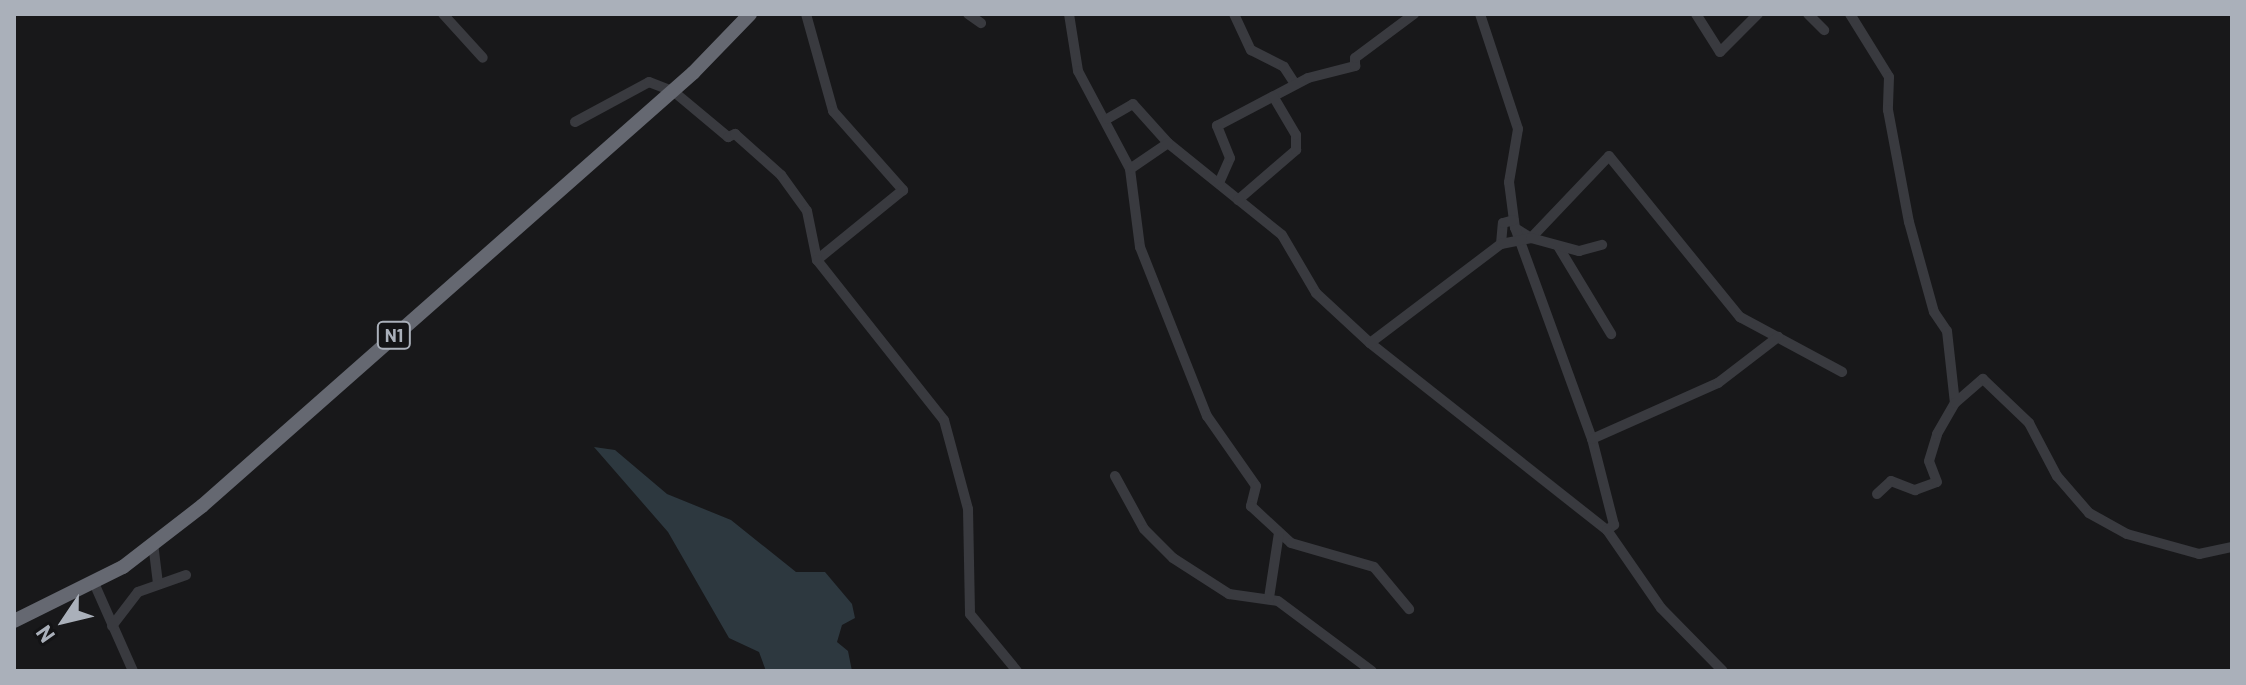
<!DOCTYPE html>
<html>
<head>
<meta charset="utf-8">
<style>
	body { margin:0 }
	#map { position:relative; width:2246px; height:685px; overflow:hidden; background:#18181a; font-family:Barlow,sans-serif }
	div>[style] { position:absolute }
	.water>* { inset:0; background:#2d383f }
	.minor>* { height:10px; margin:-5px; padding:0 5px; transform-origin:5px; border-radius:5px; background:#393a3f }
	.highway>* { height:14px; margin:-7px; padding:0 7px; transform-origin:7px; border-radius:7px; background:#656871 }
	span { translate:-50% -50%; white-space:nowrap; text-align:center; line-height:1.15; -webkit-text-stroke:6px #131315; paint-order:stroke }
	.shield-label span { padding:2px 6px; background:#131315; border:2px solid; border-radius:6px; -webkit-text-stroke-width:0 }
	.shield-label { font-size:18px; color:#aab0ba; font-weight:700 }
	.frame { position:absolute; inset:0; border:16px solid #aab0ba; pointer-events:none }
	.north { position:absolute; left:24px; top:581px; width:80px; height:80px; -webkit-text-stroke:6px #131315; paint-order:stroke; rotate:235deg; font-size:22px; font-weight:700; line-height:32px; text-align:center; color:#aab0ba }
	.north::after { content:''; display:block; margin:auto; width:28px; height:36px; background:#aab0ba; clip-path:polygon(50% 0,100% 100%,50% 72%,0 100%) }
</style>
</head>
<body>
<div id="map">
	<div class="water">
		<i style="clip-path:polygon(594px 447px,615px 450px,667px 494px,731px 520px,796px 572px,825px 572px,852px 604px,855px 618px,842px 625px,837px 642px,848px 651px,852px 671px,766px 671px,759px 652px,729px 638px,668px 532px)"></i>
	</div>
	<div class="minor">
		<i style="left:443px;top:14px;width:59px;rotate:47.7deg"></i>
		<i style="left:806px;top:14px;width:101px;rotate:74.4deg"></i>
		<i style="left:833px;top:111px;width:106px;rotate:48.5deg"></i>
		<i style="left:903px;top:190px;width:111px;rotate:140.9deg"></i>
		<i style="left:968px;top:14px;width:16px;rotate:35deg"></i>
		<i style="left:1069px;top:14px;width:58px;rotate:81deg"></i>
		<i style="left:1078px;top:71px;width:111px;rotate:62deg"></i>
		<i style="left:1130px;top:169px;width:79px;rotate:82.7deg"></i>
		<i style="left:1140px;top:247px;width:182px;rotate:68.4deg"></i>
		<i style="left:1207px;top:416px;width:85px;rotate:55deg"></i>
		<i style="left:1256px;top:486px;width:21px;rotate:104deg"></i>
		<i style="left:1251px;top:506px;width:54px;rotate:42.8deg"></i>
		<i style="left:1291px;top:543px;width:86px;rotate:16.1deg"></i>
		<i style="left:1374px;top:567px;width:55px;rotate:50.2deg"></i>
		<i style="left:1234px;top:14px;width:40px;rotate:65deg"></i>
		<i style="left:1251px;top:50px;width:37px;rotate:27deg"></i>
		<i style="left:1284px;top:67px;width:20px;rotate:57deg"></i>
		<i style="left:1480px;top:14px;width:121px;rotate:71.7deg"></i>
		<i style="left:1518px;top:129px;width:54px;rotate:99.6deg"></i>
		<i style="left:1509px;top:182px;width:46px;rotate:82.6deg"></i>
		<i style="left:1515px;top:228px;width:19px;rotate:32deg"></i>
		<i style="left:1531px;top:238px;width:113px;rotate:-46.4deg"></i>
		<i style="left:1609px;top:156px;width:208px;rotate:50.9deg"></i>
		<i style="left:1740px;top:317px;width:116px;rotate:28.3deg"></i>
		<i style="left:1696px;top:14px;width:45px;rotate:57.7deg"></i>
		<i style="left:1720px;top:52px;width:54px;rotate:-45deg"></i>
		<i style="left:1808px;top:14px;width:23px;rotate:45deg"></i>
		<i style="left:1850px;top:14px;width:74px;rotate:58.2deg"></i>
		<i style="left:1889px;top:77px;width:33px;rotate:92deg"></i>
		<i style="left:1888px;top:110px;width:114px;rotate:79.4deg"></i>
		<i style="left:1909px;top:222px;width:93px;rotate:74.5deg"></i>
		<i style="left:1934px;top:312px;width:23px;rotate:56deg"></i>
		<i style="left:1947px;top:331px;width:72px;rotate:83.7deg"></i>
		<i style="left:1107px;top:119px;width:30px;rotate:-30deg"></i>
		<i style="left:1133px;top:104px;width:52px;rotate:48.1deg"></i>
		<i style="left:1168px;top:143px;width:146px;rotate:38.9deg"></i>
		<i style="left:1282px;top:235px;width:67px;rotate:59.6deg"></i>
		<i style="left:1316px;top:293px;width:74px;rotate:42.8deg"></i>
		<i style="left:1370px;top:343px;width:302px;rotate:38.3deg"></i>
		<i style="left:1607px;top:530px;width:9px;rotate:-36deg"></i>
		<i style="left:1614px;top:525px;width:89px;rotate:-104.3deg"></i>
		<i style="left:1592px;top:439px;width:225px;rotate:-110deg"></i>
		<i style="left:575px;top:122px;width:84px;rotate:-28.4deg"></i>
		<i style="left:649px;top:82px;width:26px;rotate:21deg"></i>
		<i style="left:673px;top:91px;width:72px;rotate:39.9deg"></i>
		<i style="left:728px;top:137px;width:8px;rotate:-23deg"></i>
		<i style="left:735px;top:134px;width:62px;rotate:41.7deg"></i>
		<i style="left:781px;top:175px;width:44px;rotate:54.2deg"></i>
		<i style="left:807px;top:211px;width:50px;rotate:78.5deg"></i>
		<i style="left:817px;top:260px;width:204px;rotate:51.6deg"></i>
		<i style="left:944px;top:420px;width:92px;rotate:74.9deg"></i>
		<i style="left:968px;top:509px;width:105px;rotate:88.9deg"></i>
		<i style="left:970px;top:614px;width:74px;rotate:50.5deg"></i>
		<i style="left:1130px;top:169px;width:46px;rotate:-34.4deg"></i>
		<i style="left:1219px;top:183px;width:27px;rotate:-66deg"></i>
		<i style="left:1230px;top:158px;width:35px;rotate:-112deg"></i>
		<i style="left:1217px;top:126px;width:103px;rotate:-27.8deg"></i>
		<i style="left:1308px;top:78px;width:49px;rotate:-14.3deg"></i>
		<i style="left:1355px;top:66px;width:8px;rotate:-90deg"></i>
		<i style="left:1355px;top:58px;width:74px;rotate:-36.7deg"></i>
		<i style="left:1238px;top:200px;width:77px;rotate:-40.8deg"></i>
		<i style="left:1296px;top:150px;width:15px;rotate:-90deg"></i>
		<i style="left:1296px;top:135px;width:45px;rotate:-120.5deg"></i>
		<i style="left:1501px;top:244px;width:21px;rotate:-85deg"></i>
		<i style="left:1503px;top:223px;width:11px;rotate:-15deg"></i>
		<i style="left:1558px;top:246px;width:103px;rotate:58.9deg"></i>
		<i style="left:1370px;top:343px;width:164px;rotate:-37.1deg"></i>
		<i style="left:1501px;top:244px;width:31px;rotate:-11deg"></i>
		<i style="left:1531px;top:238px;width:50px;rotate:15.2deg"></i>
		<i style="left:1579px;top:251px;width:24px;rotate:-15deg"></i>
		<i style="left:1592px;top:439px;width:138px;rotate:-24deg"></i>
		<i style="left:1718px;top:383px;width:76px;rotate:-37.5deg"></i>
		<i style="left:1115px;top:476px;width:60px;rotate:61.3deg"></i>
		<i style="left:1144px;top:529px;width:41px;rotate:45deg"></i>
		<i style="left:1173px;top:558px;width:67px;rotate:32.7deg"></i>
		<i style="left:1229px;top:594px;width:49px;rotate:8.1deg"></i>
		<i style="left:1278px;top:601px;width:117px;rotate:36.7deg"></i>
		<i style="left:1877px;top:494px;width:19px;rotate:-43deg"></i>
		<i style="left:1891px;top:481px;width:26px;rotate:21deg"></i>
		<i style="left:1915px;top:490px;width:23px;rotate:-20deg"></i>
		<i style="left:1937px;top:482px;width:22px;rotate:-111deg"></i>
		<i style="left:1929px;top:461px;width:28px;rotate:-73deg"></i>
		<i style="left:1937px;top:434px;width:36px;rotate:-60deg"></i>
		<i style="left:1955px;top:403px;width:37px;rotate:-41deg"></i>
		<i style="left:1983px;top:379px;width:64px;rotate:43.7deg"></i>
		<i style="left:2029px;top:423px;width:60px;rotate:62.2deg"></i>
		<i style="left:2057px;top:476px;width:49px;rotate:49.1deg"></i>
		<i style="left:2089px;top:513px;width:43px;rotate:28.9deg"></i>
		<i style="left:2127px;top:534px;width:75px;rotate:15.5deg"></i>
		<i style="left:2199px;top:554px;width:34px;rotate:-12deg"></i>
		<i style="left:1607px;top:530px;width:95px;rotate:55.3deg"></i>
		<i style="left:1661px;top:608px;width:88px;rotate:45.5deg"></i>
		<i style="left:153px;top:543px;width:39px;rotate:83deg"></i>
		<i style="left:94px;top:583px;width:96px;rotate:66.1deg"></i>
		<i style="left:1269px;top:598px;width:66px;rotate:-81.3deg"></i>
		<i style="left:112px;top:626px;width:43px;rotate:-52.6deg"></i>
		<i style="left:138px;top:592px;width:51px;rotate:-19.5deg"></i>
	</div>
	<div class="highway">
		<i style="left:14px;top:621px;width:122px;rotate:-26.4deg"></i>
		<i style="left:123px;top:567px;width:100px;rotate:-37.7deg"></i>
		<i style="left:202px;top:506px;width:655px;rotate:-41.41deg"></i>
		<i style="left:693px;top:73px;width:82px;rotate:-46deg"></i>
	</div>
	<div class="shield-label">
		<span style="left:394px;top:335px">N1</span>
	</div>
	<div class="frame"></div>
	<div class="north">N</div>
</div>
</body>
</html>
